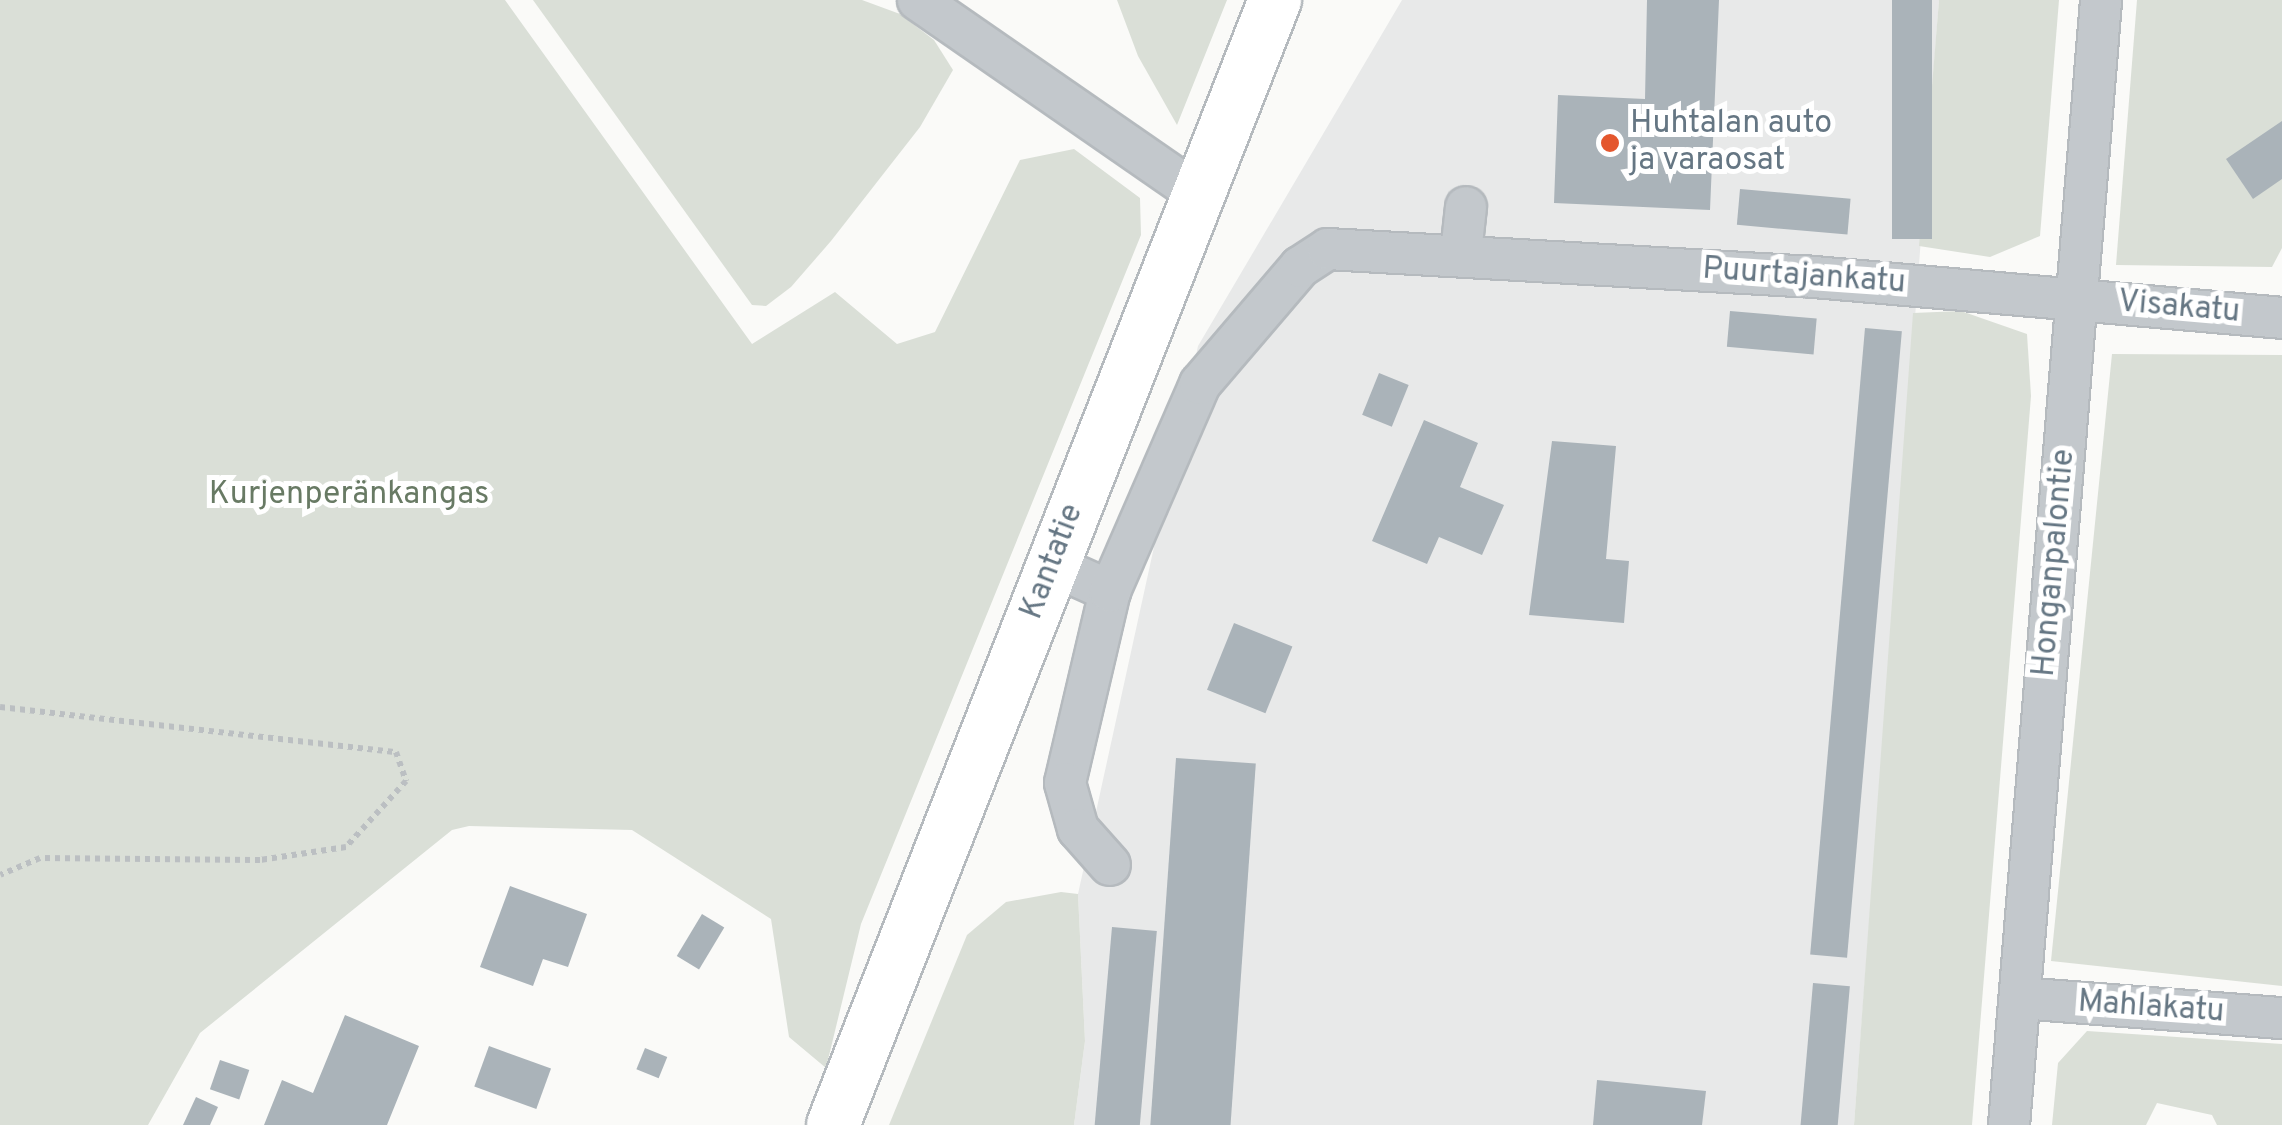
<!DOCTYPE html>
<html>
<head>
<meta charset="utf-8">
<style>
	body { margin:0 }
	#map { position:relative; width:2282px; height:1125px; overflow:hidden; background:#fafaf8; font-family:Overpass,sans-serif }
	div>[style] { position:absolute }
	.built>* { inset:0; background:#e8e9e9 }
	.green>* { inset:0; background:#dadfd7 }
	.building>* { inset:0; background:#aab3b9; transform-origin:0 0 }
	.path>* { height:6px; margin-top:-3px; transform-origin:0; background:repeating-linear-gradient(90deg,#bbbfc2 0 5px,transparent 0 10px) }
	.roads { filter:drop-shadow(2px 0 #b5babe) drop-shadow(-2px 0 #b5babe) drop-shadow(0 2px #b5babe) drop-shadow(0 -2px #b5babe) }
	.minor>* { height:40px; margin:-20px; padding:0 20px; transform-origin:20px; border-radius:20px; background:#c3c8cc }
	.major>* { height:52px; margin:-26px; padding:0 26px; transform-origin:26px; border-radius:26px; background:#fff }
	.dots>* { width:28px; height:28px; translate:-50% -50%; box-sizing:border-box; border:5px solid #fff; border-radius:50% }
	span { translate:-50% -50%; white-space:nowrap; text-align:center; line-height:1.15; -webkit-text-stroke:10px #fff; paint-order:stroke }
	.poi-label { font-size:32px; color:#657683 }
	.left { translate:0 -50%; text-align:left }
	.street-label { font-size:32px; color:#657683 }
	.park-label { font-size:32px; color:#687a64 }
</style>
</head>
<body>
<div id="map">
	<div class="built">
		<i style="clip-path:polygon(1402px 0,1939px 0,1854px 1125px,1074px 1125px,1085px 1041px,1078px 894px,1198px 346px)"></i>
	</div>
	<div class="green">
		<i style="clip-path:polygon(0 0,505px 0,752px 344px,835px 292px,897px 344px,935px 332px,1020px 160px,1074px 149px,1140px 198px,1141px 235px,861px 924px,826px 1068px,789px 1037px,771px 919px,632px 830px,469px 826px,452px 830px,200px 1033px,148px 1125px,0 1125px)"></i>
		<i style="clip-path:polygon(533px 0,862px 0,900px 14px,934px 40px,953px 70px,920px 127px,831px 241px,791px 287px,766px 306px,752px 305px)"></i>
		<i style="clip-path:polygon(1117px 0,1227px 0,1177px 125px,1138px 56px)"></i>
		<i style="clip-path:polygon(1939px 0,2059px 0,2040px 236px,1990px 257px,1919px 246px)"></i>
		<i style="clip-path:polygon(2137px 0,2282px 0,2282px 248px,2272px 267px,2116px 265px)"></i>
		<i style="clip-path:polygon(1961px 311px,2027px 334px,2031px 396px,1972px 1125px,1854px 1125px,1913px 313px)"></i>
		<i style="clip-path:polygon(2112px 354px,2282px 355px,2282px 986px,2051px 961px)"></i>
		<i style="clip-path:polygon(1061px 892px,1078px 894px,1085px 1041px,1074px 1125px,889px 1125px,967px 935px,1006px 902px)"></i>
		<i style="clip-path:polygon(2087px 1031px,2282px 1044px,2282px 1125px,2217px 1125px,2212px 1115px,2157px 1103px,2146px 1125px,2052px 1125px,2058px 1063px)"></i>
	</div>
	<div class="building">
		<i style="clip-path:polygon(1647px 0,1719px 0,1710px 210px,1554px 203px,1558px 95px,1645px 99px)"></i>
		<i style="left:1892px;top:0;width:40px;height:239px"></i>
		<i style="clip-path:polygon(2282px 121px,2282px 179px,2253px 199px,2226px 159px)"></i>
		<i style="left:1740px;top:189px;width:111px;height:36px;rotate:5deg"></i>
		<i style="left:1730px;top:311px;width:87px;height:36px;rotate:5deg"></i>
		<i style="left:1865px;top:328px;width:37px;height:629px;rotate:5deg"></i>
		<i style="left:1379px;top:373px;width:32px;height:45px;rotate:22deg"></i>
		<i style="clip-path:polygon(1424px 420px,1478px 443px,1460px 487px,1504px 505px,1482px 555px,1439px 537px,1427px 564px,1372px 541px)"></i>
		<i style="clip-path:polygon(1552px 441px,1616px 446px,1606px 559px,1629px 561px,1624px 623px,1529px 615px)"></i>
		<i style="left:1234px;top:623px;width:63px;height:72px;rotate:22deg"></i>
		<i style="left:1176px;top:758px;width:80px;height:368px;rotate:4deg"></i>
		<i style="clip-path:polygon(510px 886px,587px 914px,568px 967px,543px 959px,533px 986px,480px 967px)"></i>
		<i style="left:702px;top:914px;width:26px;height:49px;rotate:31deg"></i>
		<i style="left:1112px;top:927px;width:45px;height:199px;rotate:5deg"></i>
		<i style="left:1813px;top:983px;width:37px;height:143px;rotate:5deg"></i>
		<i style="clip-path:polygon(345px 1015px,419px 1046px,387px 1125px,264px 1125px,282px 1080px,313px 1093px)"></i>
		<i style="left:489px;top:1046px;width:66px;height:43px;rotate:20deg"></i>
		<i style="left:645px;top:1048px;width:24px;height:23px;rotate:22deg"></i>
		<i style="left:220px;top:1060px;width:31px;height:31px;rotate:19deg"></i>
		<i style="clip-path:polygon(1597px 1080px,1706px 1091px,1702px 1125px,1593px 1125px)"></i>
		<i style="clip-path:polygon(196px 1097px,218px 1107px,210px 1125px,183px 1125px)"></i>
	</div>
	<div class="path">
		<i style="left:0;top:707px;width:399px;rotate:6.5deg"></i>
		<i style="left:396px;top:752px;width:31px;rotate:71deg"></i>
		<i style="left:406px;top:781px;width:89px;rotate:132.3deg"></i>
		<i style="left:346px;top:847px;width:87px;rotate:171.4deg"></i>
		<i style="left:260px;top:860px;width:220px;rotate:-179.5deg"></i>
		<i style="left:40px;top:858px;width:43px;rotate:157deg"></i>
	</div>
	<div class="roads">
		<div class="minor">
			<i style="left:918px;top:0;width:341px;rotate:34.7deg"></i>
			<i style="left:1461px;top:253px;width:46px;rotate:-83.8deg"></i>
			<i style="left:1052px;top:565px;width:64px;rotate:24.1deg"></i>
			<i style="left:1110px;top:591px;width:197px;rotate:103.2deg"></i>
			<i style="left:1065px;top:783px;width:48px;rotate:74.2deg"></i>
			<i style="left:1078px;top:829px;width:48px;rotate:48.4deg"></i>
			<i style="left:1110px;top:591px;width:226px;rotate:-66.5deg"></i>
			<i style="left:1200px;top:384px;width:154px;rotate:-49.5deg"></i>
			<i style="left:1300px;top:267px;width:33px;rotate:-33deg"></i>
			<i style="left:1328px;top:249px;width:476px;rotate:3.3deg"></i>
			<i style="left:1803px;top:276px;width:481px;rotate:5deg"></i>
			<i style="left:2020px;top:998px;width:263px;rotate:4.4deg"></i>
			<i style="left:2009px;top:1125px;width:1129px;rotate:-85.32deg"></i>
		</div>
		<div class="major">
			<i style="left:833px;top:1125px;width:1209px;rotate:-68.55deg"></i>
		</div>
	</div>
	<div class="dots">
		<i style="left:1610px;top:143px;background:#e4572e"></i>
	</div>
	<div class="poi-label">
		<span class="left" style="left:1630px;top:143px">Huhtalan auto<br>ja varaosat</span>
	</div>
	<div class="street-label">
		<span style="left:1804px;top:277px;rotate:4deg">Puurtajankatu</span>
		<span style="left:2179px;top:308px;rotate:5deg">Visakatu</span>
		<span style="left:1053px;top:562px;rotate:-69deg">Kantatie</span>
		<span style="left:2055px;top:563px;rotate:-85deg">Honganpalontie</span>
		<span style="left:2151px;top:1008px;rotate:4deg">Mahlakatu</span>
	</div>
	<div class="park-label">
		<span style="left:349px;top:495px">Kurjenperänkangas</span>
	</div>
</div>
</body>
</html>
